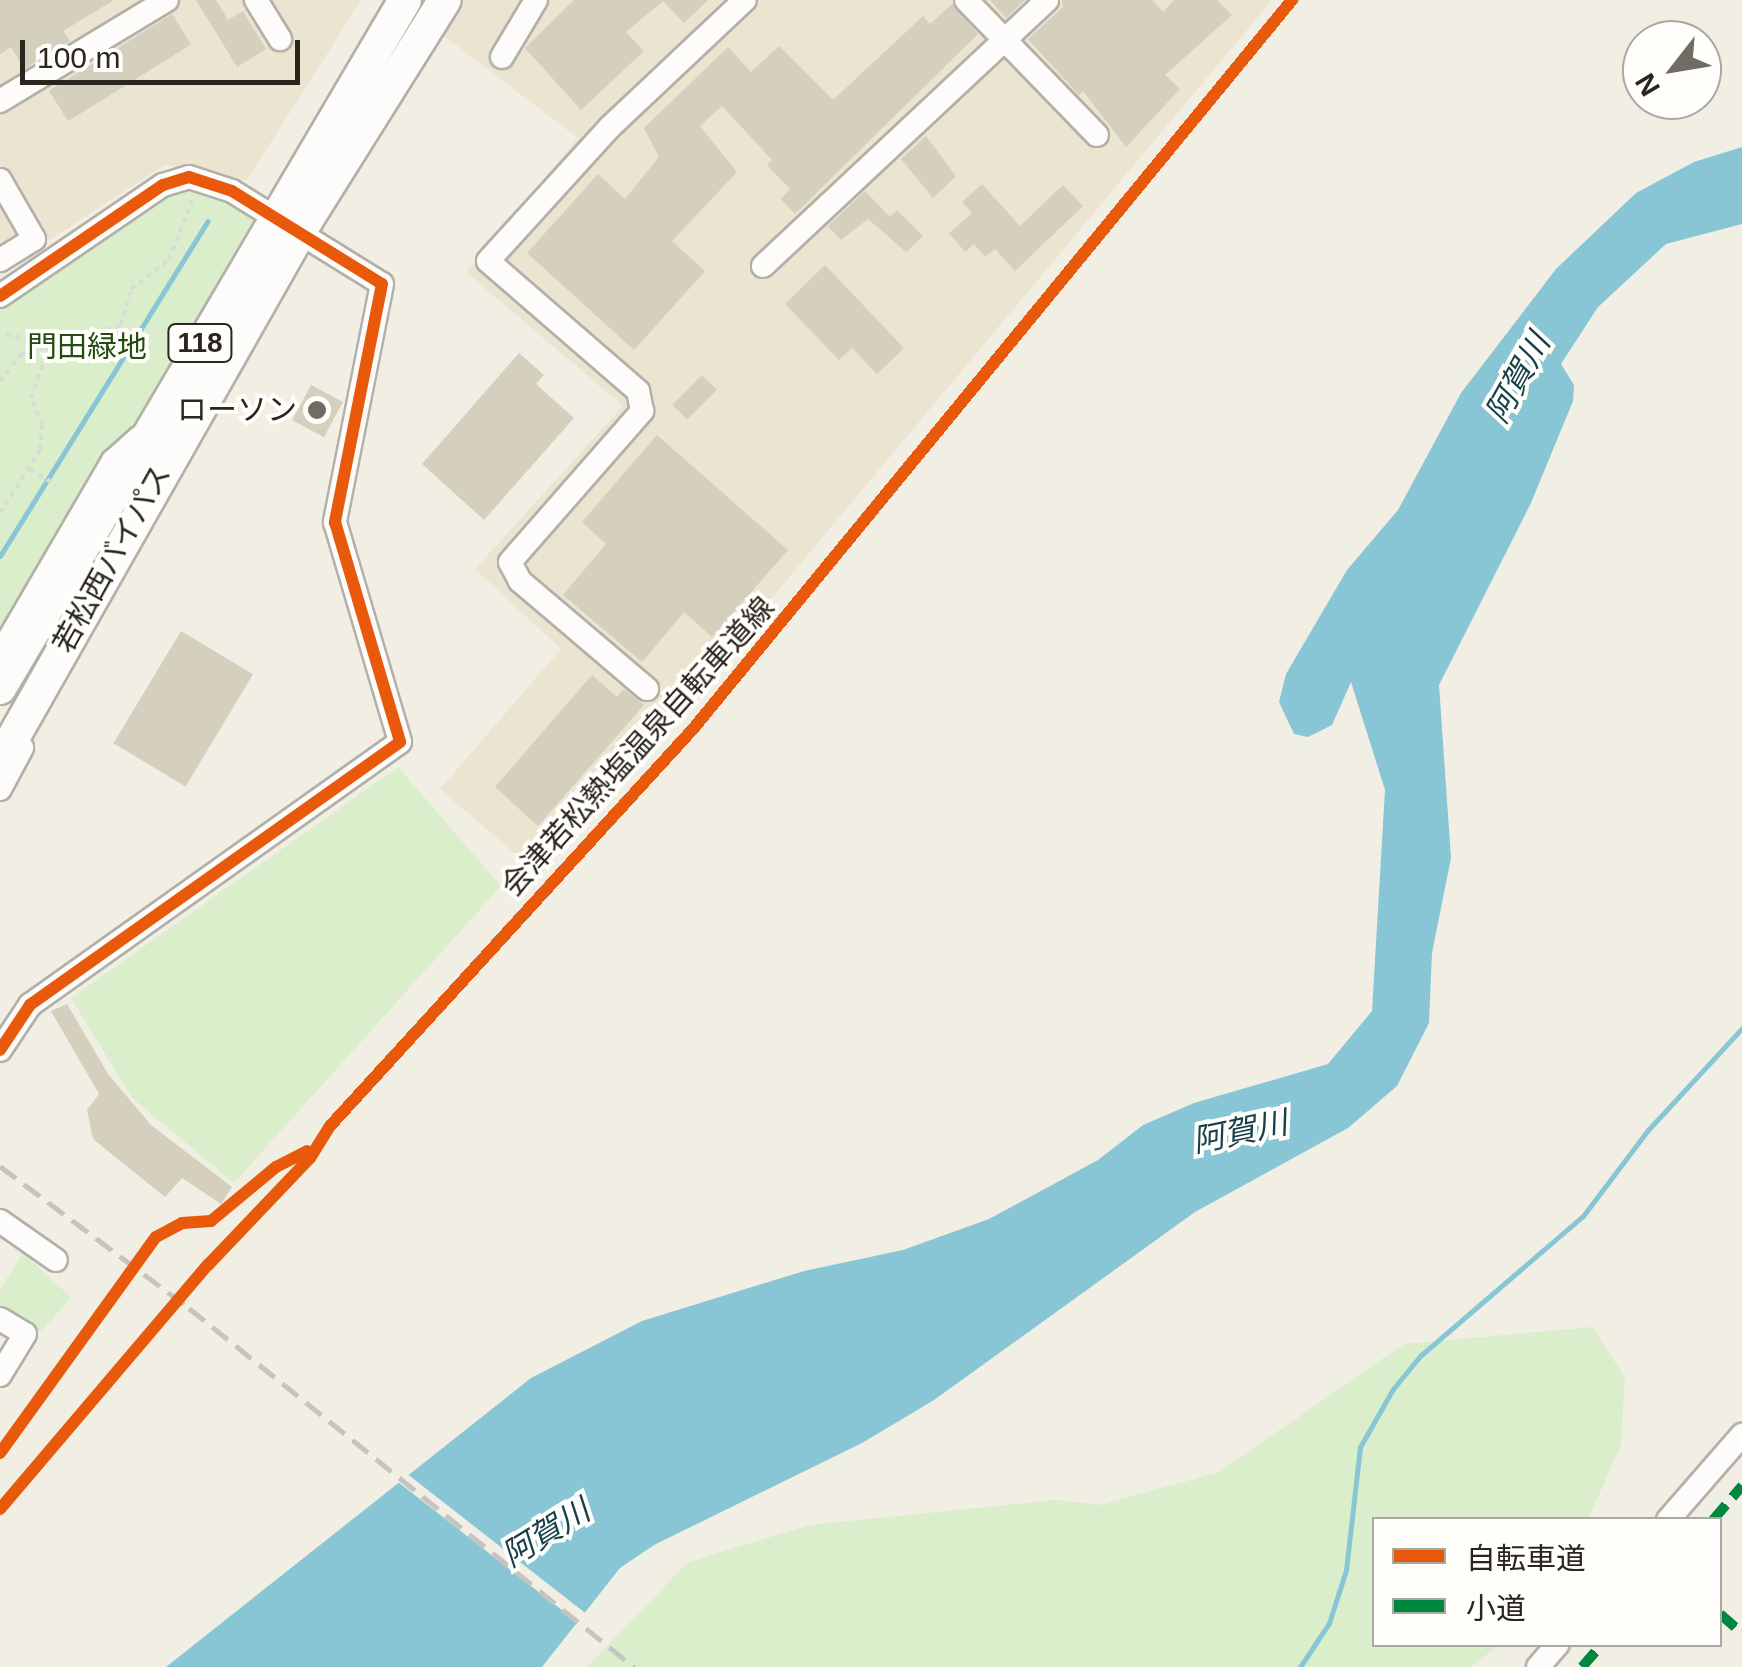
<!DOCTYPE html>
<html>
<head>
<meta charset="utf-8">
<style>
	body { margin:0 }
	#map { position:relative; width:1742px; height:1667px; overflow:hidden; background:#f1eee3; font-family:Helvetica,"Noto Sans JP",sans-serif }
	div>[style] { position:absolute }
	.built>* { inset:0; background:#eae4d1 }
	.green>* { inset:0; background:#daeecc }
	.water>* { inset:0; background:#88c6d5 }
	.pier>* { inset:0; background:#f1eee3; transform-origin:0 0 }
	.stream>* { height:5px; margin:-2.5px; padding:0 2.5px; transform-origin:2.5px; border-radius:2.5px; background:#88c6d5 }
	.building>* { inset:0; background:#d5cfbd; transform-origin:0 0 }
	.path>* { height:4px; margin-top:-2px; transform-origin:0; background:repeating-linear-gradient(90deg,#dadad6 0 5px,transparent 0 10px) }
	.roads { filter:drop-shadow(2px 0 #b3b0a8) drop-shadow(-2px 0 #b3b0a8) drop-shadow(0 2px #b3b0a8) drop-shadow(0 -2px #b3b0a8) }
	.minor>* { height:22px; margin:-11px; padding:0 11px; transform-origin:11px; border-radius:11px; background:#fdfcfb }
	.highway>* { height:32px; margin:-16px; padding:0 16px; transform-origin:16px; border-radius:16px; background:#fdfcfb }
	.rail>* { height:5px; margin-top:-2.5px; transform-origin:0; background:repeating-linear-gradient(90deg,#c5c4c1 0 20px,transparent 0 30px) }
	.quiet>* { height:10px; margin-top:-5px; transform-origin:0; background:repeating-linear-gradient(90deg,#00873e 0 20px,transparent 0 30px) }
	.cycleway>* { height:12px; margin:-6px; padding:0 6px; transform-origin:6px; border-radius:6px; background:#e8590c }
	.dots>* { width:28px; height:28px; translate:-50% -50%; box-sizing:border-box; border:5px solid #fffefa; border-radius:50% }
	span { translate:-50% -50%; white-space:nowrap; text-align:center; line-height:1.15; -webkit-text-stroke:8px #fffefa; paint-order:stroke }
	.shield-label span { padding:2px 8px; background:#fffefa; border:2px solid; border-radius:8px; -webkit-text-stroke-width:0 }
	.shield-label { font-size:28px; color:#28261e; font-weight:700 }
	.park-label { font-size:30px; color:#234c11 }
	.poi-label { font-size:30px; color:#28261e }
	.right { translate:-100% -50%; text-align:right }
	.street-label { font-size:30px; color:#28261e }
	.water-label { font-size:32px; color:#16404b; font-style:italic }
	.legend { position:absolute; left:1372px; top:1517px; width:350px; height:130px; box-sizing:border-box; background:#fffefa; border:2px solid #a9a8a2; margin:0; padding:12px 18px; list-style:none; font-size:30px; color:#28261e }
	.legend li { display:flex; align-items:center; gap:20px; height:50px }
	.legend b { width:50px; border:2px solid #a9a8a2 }
	.north { position:absolute; left:1622px; top:20px; width:100px; height:100px; box-sizing:border-box; background:#fffefa; border:2px solid #a9a8a2; border-radius:50%; rotate:239deg; font-size:28px; font-weight:700; line-height:40px; text-align:center; color:#28261e }
	.north::after { content:''; display:block; margin:auto; width:35px; height:45px; background:#6e6c63; clip-path:polygon(50% 0,100% 100%,50% 72%,0 100%) }
	.scale { position:absolute; left:20px; top:40px; width:280px; height:45px; box-sizing:border-box; border:5px solid #28261e; border-top:0; padding-left:12px; font-size:30px; line-height:35px; white-space:nowrap; color:#28261e; -webkit-text-stroke:8px #fffefa; paint-order:stroke }
</style>
</head>
<body>
<div id="map">
	<div class="built">
		<i style="clip-path:polygon(0 0,361px 0,247px 180px,165px 165px,0 272px)"></i>
		<i style="clip-path:polygon(397px 0,1272px 0,540px 875px,440px 789px,561px 649px,475px 569px,623px 406px,466px 272px,578px 138px)"></i>
	</div>
	<div class="green">
		<i style="clip-path:polygon(202px 185px,266px 219px,149px 417px,112px 445px,0 629px,0 302px,155px 198px)"></i>
		<i style="clip-path:polygon(398px 767px,501px 886px,234px 1183px,132px 1098px,71px 998px)"></i>
		<i style="clip-path:polygon(23px 1253px,71px 1297px,41px 1332px,0 1308px,0 1289px)"></i>
		<i style="clip-path:polygon(1593px 1327px,1625px 1378px,1621px 1445px,1588px 1519px,1374px 1520px,1374px 1644px,1499px 1645px,1471px 1667px,587px 1667px,688px 1562px,810px 1525px,1055px 1500px,1100px 1505px,1219px 1472px,1404px 1344px)"></i>
	</div>
	<div class="water">
		<i style="clip-path:polygon(1742px 147px,1742px 224px,1666px 244px,1598px 307px,1561px 364px,1574px 385px,1573px 401px,1531px 503px,1439px 685px,1451px 858px,1432px 953px,1429px 1023px,1397px 1086px,1348px 1128px,1195px 1212px,934px 1400px,862px 1443px,654px 1545px,620px 1568px,542px 1667px,166px 1667px,531px 1378px,642px 1321px,804px 1271px,903px 1250px,989px 1219px,1098px 1160px,1143px 1125px,1194px 1103px,1328px 1064px,1372px 1011px,1385px 790px,1351px 682px,1332px 725px,1308px 737px,1294px 734px,1279px 702px,1286px 674px,1347px 570px,1398px 510px,1461px 393px,1556px 269px,1636px 193px,1694px 162px)"></i>
	</div>
	<div class="pier">
		<i style="left:406px;top:1473px;width:232px;height:12px;rotate:38deg"></i>
	</div>
	<div class="stream">
		<i style="left:0;top:556px;width:394px;rotate:-58.2deg"></i>
		<i style="left:1300px;top:1667px;width:53px;rotate:-56.6deg"></i>
		<i style="left:1329px;top:1623px;width:56px;rotate:-72.2deg"></i>
		<i style="left:1346px;top:1570px;width:124px;rotate:-83.5deg"></i>
		<i style="left:1360px;top:1447px;width:67px;rotate:-60.4deg"></i>
		<i style="left:1393px;top:1389px;width:43px;rotate:-50.7deg"></i>
		<i style="left:1420px;top:1356px;width:215px;rotate:-40.7deg"></i>
		<i style="left:1583px;top:1216px;width:108px;rotate:-52.9deg"></i>
		<i style="left:1648px;top:1130px;width:139px;rotate:-47.3deg"></i>
	</div>
	<div class="building">
		<i style="clip-path:polygon(0 0,114px 0,63px 31px,70px 41px,24px 69px,11px 47px,0 54px)"></i>
		<i style="clip-path:polygon(196px 0,216px 0,228px 20px,243px 11px,266px 49px,237px 67px)"></i>
		<i style="clip-path:polygon(574px 0,708px 0,684px 23px,663px 1px,626px 32px,644px 51px,581px 110px,525px 48px)"></i>
		<i style="clip-path:polygon(990px 0,1025px 0,1006px 18px)"></i>
		<i style="clip-path:polygon(1062px 0,1152px 0,1163px 12px,1174px 0,1217px 0,1232px 15px,1165px 75px,1180px 89px,1126px 147px,1083px 91px,1079px 95px,1028px 39px,1063px 7px)"></i>
		<i style="clip-path:polygon(952px 4px,978px 34px,795px 214px,781px 199px,790px 189px,767px 165px,772px 160px,722px 106px,700px 126px,737px 172px,672px 241px,705px 271px,634px 350px,527px 253px,598px 174px,625px 199px,659px 157px,644px 128px,728px 47px,751px 72px,779px 46px,833px 100px,923px 16px,930px 24px)"></i>
		<i style="left:172px;top:14px;width:36px;height:145px;rotate:58deg"></i>
		<i style="clip-path:polygon(926px 136px,956px 176px,933px 198px,901px 159px)"></i>
		<i style="clip-path:polygon(982px 184px,1020px 226px,1063px 185px,1083px 206px,1015px 271px,995px 249px,985px 257px,974px 244px,965px 252px,949px 233px,972px 213px,962px 202px)"></i>
		<i style="clip-path:polygon(865px 191px,890px 217px,897px 210px,923px 236px,906px 252px,868px 219px,841px 240px,828px 226px)"></i>
		<i style="clip-path:polygon(825px 265px,904px 348px,877px 374px,852px 348px,839px 360px,785px 304px)"></i>
		<i style="clip-path:polygon(519px 353px,544px 375px,536px 384px,574px 418px,484px 520px,422px 464px)"></i>
		<i style="left:702px;top:375px;width:21px;height:42px;rotate:45deg"></i>
		<i style="left:311px;top:385px;width:36px;height:40px;rotate:28deg"></i>
		<i style="clip-path:polygon(657px 435px,788px 550px,712px 637px,684px 612px,642px 662px,563px 595px,606px 544px,582px 522px)"></i>
		<i style="left:181px;top:631px;width:84px;height:131px;rotate:31deg"></i>
		<i style="clip-path:polygon(592px 675px,617px 697px,624px 689px,644px 705px,538px 826px,495px 787px)"></i>
		<i style="clip-path:polygon(67px 1004px,108px 1074px,151px 1125px,232px 1187px,221px 1204px,182px 1178px,165px 1197px,93px 1139px,87px 1110px,99px 1094px,51px 1011px)"></i>
	</div>
	<div class="path">
		<i style="left:0;top:381px;width:33px;rotate:-52deg"></i>
		<i style="left:20px;top:355px;width:105px;rotate:-16.5deg"></i>
		<i style="left:121px;top:325px;width:37px;rotate:-74deg"></i>
		<i style="left:131px;top:289px;width:48px;rotate:-37.3deg"></i>
		<i style="left:169px;top:260px;width:64px;rotate:-69deg"></i>
		<i style="left:30px;top:469px;width:31px;rotate:32deg"></i>
		<i style="left:0;top:513px;width:75px;rotate:-57.6deg"></i>
		<i style="left:40px;top:450px;width:25px;rotate:-85deg"></i>
		<i style="left:42px;top:425px;width:29px;rotate:-112deg"></i>
		<i style="left:31px;top:398px;width:58px;rotate:-70.9deg"></i>
		<i style="left:50px;top:343px;width:49px;rotate:-169.4deg"></i>
	</div>
	<div class="roads">
		<div class="minor">
			<i style="left:256px;top:0;width:46px;rotate:58.4deg"></i>
			<i style="left:966px;top:0;width:188px;rotate:45.9deg"></i>
			<i style="left:502px;top:57px;width:66px;rotate:-59.2deg"></i>
			<i style="left:0;top:101px;width:195px;rotate:-31.2deg"></i>
			<i style="left:0;top:180px;width:68px;rotate:60deg"></i>
			<i style="left:34px;top:239px;width:40px;rotate:148deg"></i>
			<i style="left:763px;top:266px;width:389px;rotate:-43.1deg"></i>
			<i style="left:0;top:296px;width:197px;rotate:-34.3deg"></i>
			<i style="left:163px;top:185px;width:27px;rotate:-17deg"></i>
			<i style="left:189px;top:177px;width:45px;rotate:18deg"></i>
			<i style="left:232px;top:191px;width:176px;rotate:31.8deg"></i>
			<i style="left:382px;top:284px;width:243px;rotate:101.2deg"></i>
			<i style="left:335px;top:522px;width:229px;rotate:73.5deg"></i>
			<i style="left:400px;top:742px;width:454px;rotate:144.6deg"></i>
			<i style="left:30px;top:1005px;width:54px;rotate:123.7deg"></i>
			<i style="left:0;top:654px;width:224px;rotate:-59.7deg"></i>
			<i style="left:113px;top:461px;width:36px;rotate:-42deg"></i>
			<i style="left:647px;top:689px;width:167px;rotate:-139.6deg"></i>
			<i style="left:520px;top:581px;width:21px;rotate:-118deg"></i>
			<i style="left:510px;top:562px;width:201px;rotate:-48.8deg"></i>
			<i style="left:642px;top:411px;width:20px;rotate:-101deg"></i>
			<i style="left:638px;top:391px;width:198px;rotate:-139.1deg"></i>
			<i style="left:488px;top:261px;width:181px;rotate:-47.7deg"></i>
			<i style="left:610px;top:127px;width:185px;rotate:-43.3deg"></i>
			<i style="left:0;top:789px;width:47px;rotate:-61.8deg"></i>
			<i style="left:0;top:1221px;width:68px;rotate:34.9deg"></i>
			<i style="left:0;top:1319px;width:29px;rotate:31deg"></i>
			<i style="left:25px;top:1334px;width:48px;rotate:121.4deg"></i>
			<i style="left:1668px;top:1520px;width:113px;rotate:-49deg"></i>
			<i style="left:1538px;top:1667px;width:30px;rotate:-49deg"></i>
		</div>
		<div class="highway">
			<i style="left:0;top:688px;width:798px;rotate:-59.52deg"></i>
			<i style="left:0;top:761px;width:624px;rotate:-60.44deg"></i>
			<i style="left:308px;top:218px;width:257px;rotate:-57.9deg"></i>
		</div>
	</div>
	<div class="rail">
		<i style="left:0;top:1166px;width:236px;rotate:36.9deg"></i>
		<i style="left:189px;top:1308px;width:572px;rotate:38.89deg"></i>
	</div>
	<div class="quiet">
		<i style="left:1713px;top:1520px;width:45px;rotate:-49.5deg"></i>
		<i style="left:1720px;top:1614px;width:29px;rotate:41deg"></i>
		<i style="left:1582px;top:1667px;width:30px;rotate:-49deg"></i>
	</div>
	<div class="cycleway">
		<i style="left:0;top:296px;width:197px;rotate:-34.3deg"></i>
		<i style="left:163px;top:185px;width:27px;rotate:-17deg"></i>
		<i style="left:189px;top:177px;width:45px;rotate:18deg"></i>
		<i style="left:232px;top:191px;width:176px;rotate:31.8deg"></i>
		<i style="left:382px;top:284px;width:243px;rotate:101.2deg"></i>
		<i style="left:335px;top:522px;width:229px;rotate:73.5deg"></i>
		<i style="left:400px;top:742px;width:454px;rotate:144.6deg"></i>
		<i style="left:30px;top:1005px;width:54px;rotate:123.7deg"></i>
		<i style="left:0;top:1453px;width:266px;rotate:-54.2deg"></i>
		<i style="left:156px;top:1237px;width:30px;rotate:-28deg"></i>
		<i style="left:182px;top:1223px;width:29px;rotate:-4deg"></i>
		<i style="left:211px;top:1221px;width:85px;rotate:-39.7deg"></i>
		<i style="left:276px;top:1167px;width:35px;rotate:-27deg"></i>
		<i style="left:0;top:1509px;width:321px;rotate:-49.6deg"></i>
		<i style="left:208px;top:1265px;width:148px;rotate:-46.4deg"></i>
		<i style="left:310px;top:1158px;width:39px;rotate:-58deg"></i>
		<i style="left:331px;top:1125px;width:537px;rotate:-47.57deg"></i>
		<i style="left:693px;top:729px;width:944px;rotate:-50.59deg"></i>
	</div>
	<div class="dots">
		<i style="left:317px;top:410px;background:#6e6c63"></i>
	</div>
	<div class="shield-label">
		<span style="left:200px;top:343px">118</span>
	</div>
	<div class="park-label">
		<span style="left:87px;top:347px">門田緑地</span>
	</div>
	<div class="poi-label">
		<span class="right" style="left:297px;top:410px">ローソン</span>
	</div>
	<div class="street-label">
		<span style="left:112px;top:559px;rotate:-61deg">若松西バイパス</span>
		<span style="left:638px;top:747px;rotate:-48deg">会津若松熱塩温泉自転車道線</span>
	</div>
	<div class="water-label">
		<span style="left:1518px;top:378px;rotate:-61deg">阿賀川</span>
		<span style="left:1240px;top:1132px;rotate:-12deg">阿賀川</span>
		<span style="left:546px;top:1533px;rotate:-32deg">阿賀川</span>
	</div>
	<ul class="legend">
	<li><b style="height:12px;background:#e8590c"></b>自転車道</li>
	<li><b style="height:12px;background:#00873e"></b>小道</li>
	</ul>
	<div class="north">N</div>
	<div class="scale">100 m</div>
</div>
</body>
</html>
